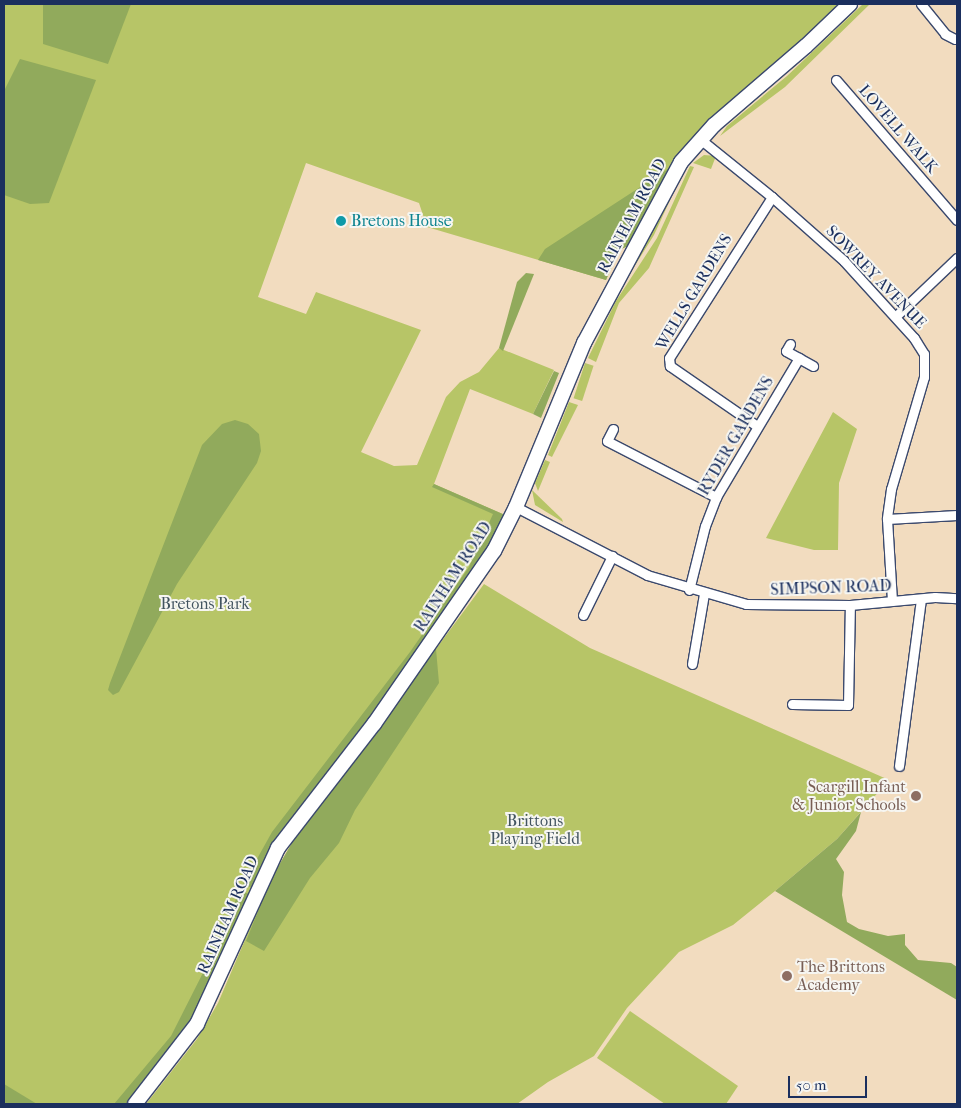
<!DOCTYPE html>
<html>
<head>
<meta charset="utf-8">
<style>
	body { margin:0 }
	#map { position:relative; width:961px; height:1108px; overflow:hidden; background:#f2dcbf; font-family:"IM FELL French Canon",serif }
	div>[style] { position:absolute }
	.green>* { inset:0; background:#b7c567; transform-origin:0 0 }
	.forest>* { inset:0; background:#91aa5c }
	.roads { filter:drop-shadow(1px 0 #3b496d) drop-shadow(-1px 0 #3b496d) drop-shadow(0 1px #3b496d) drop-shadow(0 -1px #3b496d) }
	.minor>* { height:9px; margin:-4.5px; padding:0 4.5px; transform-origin:4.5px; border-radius:4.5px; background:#fff }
	.primary>* { height:14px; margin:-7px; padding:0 7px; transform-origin:7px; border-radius:7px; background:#fff }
	.dots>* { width:14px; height:14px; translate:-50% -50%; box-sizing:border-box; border:2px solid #f6f6f2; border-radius:50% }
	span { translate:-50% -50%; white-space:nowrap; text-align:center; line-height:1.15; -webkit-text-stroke:4px #f6f6f2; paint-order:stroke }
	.street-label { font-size:16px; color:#1b2f5e }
	.culture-label { font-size:16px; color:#0d838f }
	.left { translate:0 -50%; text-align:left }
	.park-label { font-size:16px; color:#425460 }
	.education-label { font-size:16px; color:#785e54 }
	.right { translate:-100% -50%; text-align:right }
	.frame { position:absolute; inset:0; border:5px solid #1b2f5e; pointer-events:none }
	.scale { position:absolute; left:788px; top:1076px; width:79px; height:22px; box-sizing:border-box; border:2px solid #1b2f5e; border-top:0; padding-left:6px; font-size:15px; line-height:18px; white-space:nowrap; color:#1b2f5e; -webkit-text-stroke:4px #f6f6f2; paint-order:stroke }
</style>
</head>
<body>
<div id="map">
	<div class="green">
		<i style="clip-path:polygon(4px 4px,842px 4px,689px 141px,655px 193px,628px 246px,619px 250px,606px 280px,427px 227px,419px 203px,306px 163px,258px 297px,306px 314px,316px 292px,421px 330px,361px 452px,394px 466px,417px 465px,446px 397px,460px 382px,479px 372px,499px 348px,554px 370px,533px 414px,470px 389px,434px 484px,505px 515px,369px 721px,284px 829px,260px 869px,199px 1007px,127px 1104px,4px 1104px)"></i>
		<i style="clip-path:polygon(863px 4px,870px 4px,785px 87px,720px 136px,727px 126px,787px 76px)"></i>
		<i style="clip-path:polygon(704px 155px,716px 156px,711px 169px,693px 163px)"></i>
		<i style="clip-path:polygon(690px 166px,694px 167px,649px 268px,619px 303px,596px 362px,588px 358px,616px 301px,657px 238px)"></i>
		<i style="clip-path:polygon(682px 174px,654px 235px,629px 275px,626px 275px)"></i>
		<i style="left:585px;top:363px;width:9px;height:37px;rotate:18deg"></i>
		<i style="clip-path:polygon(569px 402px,578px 405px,552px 457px,548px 455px)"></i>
		<i style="clip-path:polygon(833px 412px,857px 429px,839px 483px,838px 550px,814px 550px,766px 538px)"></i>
		<i style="clip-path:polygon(545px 460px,550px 462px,538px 491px,535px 483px)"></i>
		<i style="clip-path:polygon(532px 490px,562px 519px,563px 522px,535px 505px)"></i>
		<i style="clip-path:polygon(484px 584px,590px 648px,889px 780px,837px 839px,775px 891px,733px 925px,679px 952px,627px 1008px,594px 1056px,548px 1082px,517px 1104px,146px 1104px,197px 1039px,218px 1003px,271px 879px,292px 843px)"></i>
		<i style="clip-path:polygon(630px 1011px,738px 1086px,726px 1104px,665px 1104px,597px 1058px)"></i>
	</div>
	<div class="forest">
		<i style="clip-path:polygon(43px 4px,131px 4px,108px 64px,43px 44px)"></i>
		<i style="clip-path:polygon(20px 59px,96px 80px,49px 203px,30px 204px,4px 195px,4px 91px)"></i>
		<i style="clip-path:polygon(671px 167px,628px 246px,619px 250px,606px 280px,538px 260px,545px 249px)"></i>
		<i style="clip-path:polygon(526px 273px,534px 274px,503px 351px,499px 348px,517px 282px)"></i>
		<i style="clip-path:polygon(554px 371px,559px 373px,541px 418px,533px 414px)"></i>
		<i style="clip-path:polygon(235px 420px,248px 424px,259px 434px,261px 451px,257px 463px,177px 584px,119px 692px,113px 695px,108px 690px,110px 683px,202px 445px,222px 424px)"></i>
		<i style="clip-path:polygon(434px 484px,505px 515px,479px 568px,369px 721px,284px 829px,252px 888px,243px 884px,272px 832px,410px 652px,469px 567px,493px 514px,432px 487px)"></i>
		<i style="clip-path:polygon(436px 649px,439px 683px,355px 810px,339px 843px,310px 878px,264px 951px,246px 941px,271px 879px,292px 843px)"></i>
		<i style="clip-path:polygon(861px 812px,856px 831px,836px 859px,844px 872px,842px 895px,847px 922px,859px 929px,888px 936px,905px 934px,905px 945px,918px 960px,951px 963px,957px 967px,957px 1000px,775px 891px,837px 839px)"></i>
		<i style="clip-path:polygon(240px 890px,249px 894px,199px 1007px,178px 1041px,127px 1104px,114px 1104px,171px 1036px,212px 955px)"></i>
		<i style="clip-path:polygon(4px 1084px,37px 1104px,4px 1104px)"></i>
	</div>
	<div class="roads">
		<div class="minor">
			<i style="left:921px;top:4px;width:38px;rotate:51deg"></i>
			<i style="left:945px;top:34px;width:11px;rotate:27deg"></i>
			<i style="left:836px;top:80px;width:185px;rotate:49.2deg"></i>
			<i style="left:700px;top:139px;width:92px;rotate:38.9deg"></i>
			<i style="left:772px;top:197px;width:96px;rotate:41.6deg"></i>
			<i style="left:844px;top:261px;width:104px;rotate:47.7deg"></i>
			<i style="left:914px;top:338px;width:19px;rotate:58deg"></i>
			<i style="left:924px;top:354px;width:23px;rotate:90deg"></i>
			<i style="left:924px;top:377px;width:117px;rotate:106.4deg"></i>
			<i style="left:891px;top:489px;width:30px;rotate:98deg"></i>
			<i style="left:887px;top:519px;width:82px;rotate:86.5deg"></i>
			<i style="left:896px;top:316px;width:84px;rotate:-43.6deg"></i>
			<i style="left:790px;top:344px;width:8px;rotate:120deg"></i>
			<i style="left:786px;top:351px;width:31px;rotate:29deg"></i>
			<i style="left:757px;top:426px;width:106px;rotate:-145.4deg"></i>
			<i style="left:670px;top:366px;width:8px;rotate:-97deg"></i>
			<i style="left:669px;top:358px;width:191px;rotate:-57.4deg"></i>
			<i style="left:613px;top:429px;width:13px;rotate:117deg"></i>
			<i style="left:607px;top:441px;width:123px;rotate:27.2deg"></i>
			<i style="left:516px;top:507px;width:148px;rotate:27.4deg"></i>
			<i style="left:647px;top:575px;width:103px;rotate:16.3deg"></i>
			<i style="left:746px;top:604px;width:104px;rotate:0.6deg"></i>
			<i style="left:850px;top:605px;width:85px;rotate:-5.4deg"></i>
			<i style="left:935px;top:597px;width:22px;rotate:3deg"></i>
			<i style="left:887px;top:519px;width:70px;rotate:-3.3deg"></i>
			<i style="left:689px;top:590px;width:66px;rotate:-76deg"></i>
			<i style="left:705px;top:526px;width:31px;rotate:-69deg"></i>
			<i style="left:716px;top:497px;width:162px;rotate:-59.2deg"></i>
			<i style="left:583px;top:615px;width:66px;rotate:-63.8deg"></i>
			<i style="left:692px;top:664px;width:71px;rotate:-80.3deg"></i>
			<i style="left:792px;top:704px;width:56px;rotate:1deg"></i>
			<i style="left:848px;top:705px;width:100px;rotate:-88.9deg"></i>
			<i style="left:899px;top:766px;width:168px;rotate:-82.5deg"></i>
		</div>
		<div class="primary">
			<i style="left:135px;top:1104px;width:101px;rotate:-52.2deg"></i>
			<i style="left:197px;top:1024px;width:194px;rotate:-65.3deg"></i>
			<i style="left:278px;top:848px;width:157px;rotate:-52.3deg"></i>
			<i style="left:374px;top:724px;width:211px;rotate:-55.3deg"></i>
			<i style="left:494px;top:551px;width:49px;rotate:-63.4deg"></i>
			<i style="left:516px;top:507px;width:178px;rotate:-67.5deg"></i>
			<i style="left:584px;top:343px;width:205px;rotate:-61.8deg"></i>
			<i style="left:681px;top:162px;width:50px;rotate:-48.3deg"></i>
			<i style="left:714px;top:125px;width:121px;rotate:-40.7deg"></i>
			<i style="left:806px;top:46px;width:61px;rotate:-43.7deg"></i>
		</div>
	</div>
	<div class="dots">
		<i style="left:341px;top:221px;background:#0f9aa8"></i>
		<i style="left:916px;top:796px;background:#8d6e63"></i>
		<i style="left:787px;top:976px;background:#8d6e63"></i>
	</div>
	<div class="street-label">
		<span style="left:898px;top:129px;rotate:49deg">LOVELL WALK</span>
		<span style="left:632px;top:216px;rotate:-62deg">RAINHAM ROAD</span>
		<span style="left:876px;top:277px;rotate:46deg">SOWREY AVENUE</span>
		<span style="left:694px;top:292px;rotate:-59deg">WELLS GARDENS</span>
		<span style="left:736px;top:436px;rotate:-60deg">RYDER GARDENS</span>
		<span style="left:453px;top:577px;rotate:-57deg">RAINHAM ROAD</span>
		<span style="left:831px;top:588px;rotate:-2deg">SIMPSON ROAD</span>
		<span style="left:228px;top:915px;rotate:-66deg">RAINHAM ROAD</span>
	</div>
	<div class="culture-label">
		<span class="left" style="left:351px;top:221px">Bretons House</span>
	</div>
	<div class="park-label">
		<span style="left:205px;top:604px">Bretons Park</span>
		<span style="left:535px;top:830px">Brittons<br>Playing Field</span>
	</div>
	<div class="education-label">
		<span class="right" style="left:906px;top:796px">Scargill Infant<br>&amp; Junior Schools</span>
		<span class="left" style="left:797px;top:976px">The Brittons<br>Academy</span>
	</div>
	<div class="frame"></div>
	<div class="scale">50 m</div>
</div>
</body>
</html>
